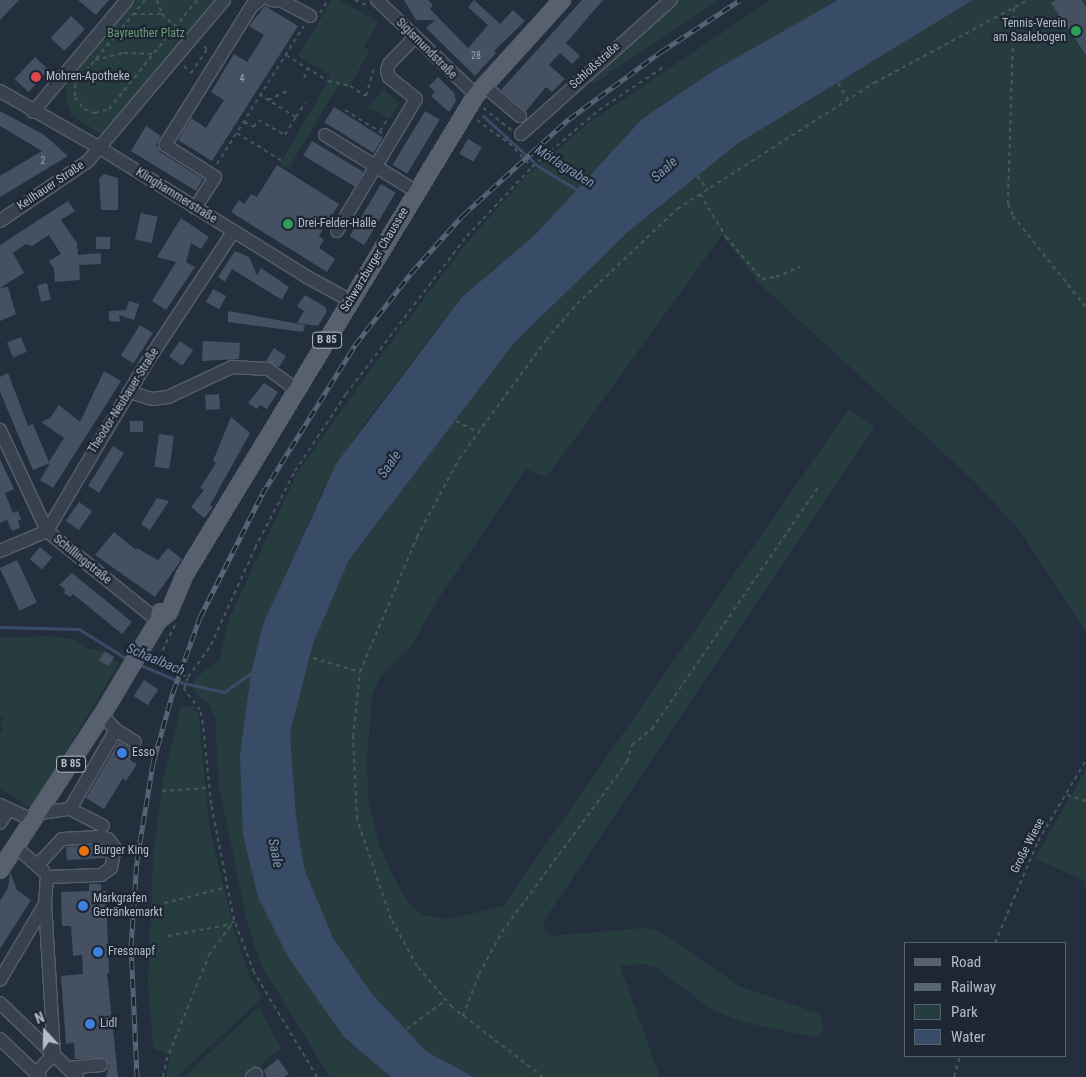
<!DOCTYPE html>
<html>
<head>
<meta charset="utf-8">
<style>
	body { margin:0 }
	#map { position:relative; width:1086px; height:1077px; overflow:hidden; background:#242f3e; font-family:"Roboto Condensed",sans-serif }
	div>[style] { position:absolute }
	.green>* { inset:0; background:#263c3f }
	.water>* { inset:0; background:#394c67 }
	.stream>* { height:3px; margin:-1.5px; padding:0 1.5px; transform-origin:1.5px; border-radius:1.5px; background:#394c67 }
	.building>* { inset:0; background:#455162; transform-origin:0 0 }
	.path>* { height:2px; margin-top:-1px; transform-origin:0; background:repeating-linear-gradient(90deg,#44595c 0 4px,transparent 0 8px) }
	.roads { filter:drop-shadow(1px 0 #565f6c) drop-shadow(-1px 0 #565f6c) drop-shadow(0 1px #565f6c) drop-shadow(0 -1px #565f6c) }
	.minor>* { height:12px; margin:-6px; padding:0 6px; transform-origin:6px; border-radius:6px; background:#38414e }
	.major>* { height:16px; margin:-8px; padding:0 8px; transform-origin:8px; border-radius:8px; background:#56606e }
	.rail>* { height:5px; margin-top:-2.5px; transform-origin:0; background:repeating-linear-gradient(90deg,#1d2633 0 9px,#5a6575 0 18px); box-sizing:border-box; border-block:1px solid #5a6575 }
	.dots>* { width:14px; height:14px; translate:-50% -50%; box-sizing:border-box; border:2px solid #1d2633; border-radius:50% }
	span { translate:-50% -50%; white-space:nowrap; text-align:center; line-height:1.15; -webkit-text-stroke:4.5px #1d2633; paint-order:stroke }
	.number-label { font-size:10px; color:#98a1af }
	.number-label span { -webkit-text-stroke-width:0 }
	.shield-label span { padding:1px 4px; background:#1d2633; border:1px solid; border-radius:4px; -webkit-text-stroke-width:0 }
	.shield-label { font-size:11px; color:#b4bcc9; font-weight:700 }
	.poi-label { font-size:12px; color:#b4bcc9 }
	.right { translate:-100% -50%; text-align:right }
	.left { translate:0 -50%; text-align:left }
	.park-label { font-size:12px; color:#6b9a76 }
	.street-label { font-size:12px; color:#b4bcc9 }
	.water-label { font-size:14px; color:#7c92b1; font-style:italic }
	.legend { position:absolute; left:904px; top:942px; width:162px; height:115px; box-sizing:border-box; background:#1d2633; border:1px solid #59626f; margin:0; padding:6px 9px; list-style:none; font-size:15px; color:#b4bcc9 }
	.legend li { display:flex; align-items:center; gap:10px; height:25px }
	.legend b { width:25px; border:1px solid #59626f }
	.north { position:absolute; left:20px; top:1007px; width:50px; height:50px; -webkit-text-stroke:4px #1d2633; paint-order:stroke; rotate:339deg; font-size:14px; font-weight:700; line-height:20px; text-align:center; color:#b4bcc9 }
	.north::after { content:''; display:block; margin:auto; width:18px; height:22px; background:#b4bcc9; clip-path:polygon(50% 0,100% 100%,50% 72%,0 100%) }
</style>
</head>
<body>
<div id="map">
	<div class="green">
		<i style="clip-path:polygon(133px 0,215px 0,104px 136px,73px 116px,66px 101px,67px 82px)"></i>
		<i style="clip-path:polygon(332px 0,339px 0,379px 22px,364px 47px,370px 50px,349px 88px,339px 84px,288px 169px,280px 164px,331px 76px,298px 56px)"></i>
		<i style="clip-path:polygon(677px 0,719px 0,593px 84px,589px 79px)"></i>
		<i style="clip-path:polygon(771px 0,838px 0,715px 70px,642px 119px,535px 235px,461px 298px,363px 425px,323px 490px,263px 624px,251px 673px,240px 754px,344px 1037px,391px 1077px,330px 1077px,261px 965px,248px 926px,219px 787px,215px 717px,208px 703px,199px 698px,193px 688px,195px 678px,219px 661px,230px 617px,297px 473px,382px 354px,466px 244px,527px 175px,591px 121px)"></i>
		<i style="clip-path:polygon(973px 0,1086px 0,1086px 632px,1021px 532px,976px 483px,758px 282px,722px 235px,547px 477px,526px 469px,438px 599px,411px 646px,380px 677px,372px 695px,367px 762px,369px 805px,380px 847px,395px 880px,408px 902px,421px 915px,449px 919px,503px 906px,849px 409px,875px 426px,543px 922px,545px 931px,552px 936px,643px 928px,654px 930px,666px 935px,739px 986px,820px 1014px,824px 1026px,822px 1033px,814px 1037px,742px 1022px,711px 1009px,655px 967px,644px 964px,620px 966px,660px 1077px,474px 1077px,427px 1052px,372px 994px,333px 938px,304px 868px,296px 815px,290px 733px,313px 644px,349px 560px,514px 343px,629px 231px,737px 144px)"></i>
		<i style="clip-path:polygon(383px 89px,400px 104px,389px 119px,369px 107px)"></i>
		<i style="clip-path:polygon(47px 636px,74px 639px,89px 649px,105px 651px,119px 664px,31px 808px,0 788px,0 735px,3px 730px,0 725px,3px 720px,0 716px,0 638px)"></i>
		<i style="clip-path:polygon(181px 706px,194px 706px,199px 718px,209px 825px,234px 931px,249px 975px,262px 998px,176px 1077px,166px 1077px,170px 1055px,153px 1048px,148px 983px,153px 855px,163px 779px)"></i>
		<i style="clip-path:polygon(1086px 769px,1086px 882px,1035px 858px)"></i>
		<i style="clip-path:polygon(259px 1007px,281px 1049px,244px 1077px,184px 1077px)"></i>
	</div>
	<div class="water">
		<i style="clip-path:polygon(838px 0,973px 0,737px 144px,629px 231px,514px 343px,349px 560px,313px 644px,290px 733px,296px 815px,304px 868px,333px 938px,372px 994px,427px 1052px,474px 1077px,391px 1077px,344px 1037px,288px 957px,258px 897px,243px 835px,240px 754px,251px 673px,263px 624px,336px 464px,461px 298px,535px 235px,642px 119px,715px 70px)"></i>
	</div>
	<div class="stream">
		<i style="left:483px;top:116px;width:74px;rotate:42.3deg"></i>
		<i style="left:538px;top:166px;width:48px;rotate:31.4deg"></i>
		<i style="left:0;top:627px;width:79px;rotate:1.5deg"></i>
		<i style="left:79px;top:629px;width:60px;rotate:32.1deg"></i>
		<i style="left:138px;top:664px;width:49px;rotate:22.9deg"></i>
		<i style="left:183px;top:683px;width:42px;rotate:12.4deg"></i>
		<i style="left:224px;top:692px;width:37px;rotate:-35deg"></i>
	</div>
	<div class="building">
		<i style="clip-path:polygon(0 0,19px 0,0 20px)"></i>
		<i style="clip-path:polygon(78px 0,109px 0,96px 15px)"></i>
		<i style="clip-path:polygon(404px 0,428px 0,433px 5px,430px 9px,468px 48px,488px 25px,468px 7px,474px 0,500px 24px,513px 10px,525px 21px,494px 51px,496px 53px,475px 76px,426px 28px,435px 20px,416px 20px)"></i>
		<i style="clip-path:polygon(582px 0,603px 0,566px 43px,580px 56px,572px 64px,560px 53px,549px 65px,565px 79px,552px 92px,546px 87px,526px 111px,501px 90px)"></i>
		<i style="clip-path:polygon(1056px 0,1082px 0,1086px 7px,1086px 55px,1051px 3px)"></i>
		<i style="clip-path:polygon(265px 6px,298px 26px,212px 161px,178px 140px,191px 118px,206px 128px,224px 100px,211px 92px,234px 54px,247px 62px,264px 35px,249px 26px)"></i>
		<i style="left:71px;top:16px;width:19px;height:30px;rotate:43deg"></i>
		<i style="left:35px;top:57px;width:19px;height:30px;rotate:43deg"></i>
		<i style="clip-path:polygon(438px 77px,454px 93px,456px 101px,449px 112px,431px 96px,435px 92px,429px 86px)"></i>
		<i style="left:334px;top:107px;width:58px;height:18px;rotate:32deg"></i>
		<i style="clip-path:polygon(0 111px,43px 134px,68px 156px,0 197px,0 176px,42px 151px,0 126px)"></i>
		<i style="left:425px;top:111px;width:17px;height:63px;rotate:31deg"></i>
		<i style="clip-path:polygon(146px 126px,161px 136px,156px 145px,160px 152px,203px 179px,196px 191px,131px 151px)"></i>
		<i style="left:468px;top:139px;width:16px;height:17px;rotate:30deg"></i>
		<i style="left:312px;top:141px;width:60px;height:17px;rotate:31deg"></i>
		<i style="clip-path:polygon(277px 165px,339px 204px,319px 236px,324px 240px,319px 248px,335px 259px,327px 272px,231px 212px,239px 200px,244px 204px,251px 194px,257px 197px)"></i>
		<i style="clip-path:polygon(104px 174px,118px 178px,118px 210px,101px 210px,99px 179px)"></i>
		<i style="left:381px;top:184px;width:17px;height:61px;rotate:31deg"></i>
		<i style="clip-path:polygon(68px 201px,75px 211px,61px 220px,77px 243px,78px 255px,101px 253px,101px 264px,79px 265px,80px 280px,55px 282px,54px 269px,49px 261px,61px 254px,49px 235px,32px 246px,26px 244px,13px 253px,24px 273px,0 288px,0 245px)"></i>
		<i style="left:141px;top:213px;width:17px;height:27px;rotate:13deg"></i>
		<i style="clip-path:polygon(181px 218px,209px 237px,201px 249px,191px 243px,186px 262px,195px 267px,166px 310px,152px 301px,176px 262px,157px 257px)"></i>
		<i style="left:96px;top:237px;width:14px;height:12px"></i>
		<i style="clip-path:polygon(235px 251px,249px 257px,257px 275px,261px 268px,289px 287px,282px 300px,232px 269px,225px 282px,218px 277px)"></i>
		<i style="left:47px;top:283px;width:17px;height:10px;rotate:77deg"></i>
		<i style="clip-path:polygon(8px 287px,16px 314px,0 321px,0 288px)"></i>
		<i style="left:213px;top:289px;width:15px;height:15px;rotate:28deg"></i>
		<i style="clip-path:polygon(305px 295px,325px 307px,327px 311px,318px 326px,297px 323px,304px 311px,297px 306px)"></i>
		<i style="clip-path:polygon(129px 301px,139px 304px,134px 320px,119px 315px,120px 322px,109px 321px,109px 311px,126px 310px)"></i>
		<i style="clip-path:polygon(228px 311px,305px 325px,303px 332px,228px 322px)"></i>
		<i style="left:140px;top:325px;width:15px;height:36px;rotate:32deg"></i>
		<i style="left:21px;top:337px;width:16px;height:15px;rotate:68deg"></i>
		<i style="left:180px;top:341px;width:16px;height:19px;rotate:35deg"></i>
		<i style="clip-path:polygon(203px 341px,240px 343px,239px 359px,202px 361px)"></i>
		<i style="clip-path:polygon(274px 348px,286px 356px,279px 367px,266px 361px)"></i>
		<i style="clip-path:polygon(104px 371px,121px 381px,53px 488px,40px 480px,50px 463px,33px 470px,0 392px,0 377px,8px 373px,28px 426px,33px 424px,49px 462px,64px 438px,41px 422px,50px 418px,59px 405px,80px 422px)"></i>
		<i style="clip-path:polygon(264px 383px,278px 392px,267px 409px,260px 405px,257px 409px,248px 403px)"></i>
		<i style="left:219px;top:394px;width:15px;height:14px;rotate:86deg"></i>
		<i style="clip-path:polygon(231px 417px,250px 433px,210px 505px,213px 507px,204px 518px,191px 507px,204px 490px,200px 488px,216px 463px,213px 461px)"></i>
		<i style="left:130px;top:421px;width:13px;height:11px"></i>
		<i style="left:159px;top:434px;width:15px;height:33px;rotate:8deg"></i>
		<i style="left:113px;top:446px;width:13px;height:47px;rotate:32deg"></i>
		<i style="clip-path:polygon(0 459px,14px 489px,5px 493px,13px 513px,18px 511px,21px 519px,18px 521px,20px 528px,12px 531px,7px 520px,0 523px)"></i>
		<i style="clip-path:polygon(157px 498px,169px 501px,150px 530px,141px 524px)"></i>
		<i style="left:79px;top:502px;width:16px;height:23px;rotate:35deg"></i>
		<i style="clip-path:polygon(114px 532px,136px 550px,137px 548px,158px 560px,168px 548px,182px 559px,155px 597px,95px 555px)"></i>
		<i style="left:40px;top:547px;width:16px;height:16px;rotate:40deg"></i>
		<i style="left:17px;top:560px;width:47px;height:19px;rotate:65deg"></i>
		<i style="clip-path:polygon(72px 573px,132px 622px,122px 634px,73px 594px,70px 597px,64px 593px,65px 589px,59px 585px)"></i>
		<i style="left:105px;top:651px;width:11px;height:11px;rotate:34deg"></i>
		<i style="left:144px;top:680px;width:17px;height:19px;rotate:33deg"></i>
		<i style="clip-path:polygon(119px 741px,133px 750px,130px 760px,137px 764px,126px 781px,123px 778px,104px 809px,86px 798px)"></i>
		<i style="clip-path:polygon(99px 845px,106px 850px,105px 858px,67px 860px,66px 847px)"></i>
		<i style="clip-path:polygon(10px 872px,17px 890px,31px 900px,0 949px,0 901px,8px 888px)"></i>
		<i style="clip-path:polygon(89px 884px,101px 884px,101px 891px,106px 891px,109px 973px,107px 973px,118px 1077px,106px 1077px,109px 1065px,105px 1058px,75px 1059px,74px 1043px,66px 1044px,61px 976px,83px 974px,82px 955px,73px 956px,71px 926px,62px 926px,61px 892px,89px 891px)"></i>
		<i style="clip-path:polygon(278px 1059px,289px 1074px,284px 1077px,266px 1077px,264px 1070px)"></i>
	</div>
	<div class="path">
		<i style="left:145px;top:0;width:109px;rotate:129.8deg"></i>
		<i style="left:75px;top:84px;width:13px;rotate:90deg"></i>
		<i style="left:75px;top:97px;width:15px;rotate:53deg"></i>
		<i style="left:84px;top:109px;width:12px;rotate:20deg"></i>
		<i style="left:95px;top:113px;width:15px;rotate:-16deg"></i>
		<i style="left:109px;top:109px;width:140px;rotate:-51.1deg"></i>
		<i style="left:157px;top:0;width:15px;rotate:70deg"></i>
		<i style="left:355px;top:0;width:12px;rotate:24deg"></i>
		<i style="left:1014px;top:8px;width:196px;rotate:91.8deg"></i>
		<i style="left:1008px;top:204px;width:13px;rotate:67deg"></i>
		<i style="left:1013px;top:216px;width:117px;rotate:51.3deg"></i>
		<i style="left:320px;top:13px;width:15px;rotate:-58deg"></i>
		<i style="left:133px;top:14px;width:29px"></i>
		<i style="left:162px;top:14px;width:18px;rotate:41deg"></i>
		<i style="left:286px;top:55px;width:49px;rotate:31.8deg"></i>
		<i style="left:328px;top:81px;width:23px;rotate:13deg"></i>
		<i style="left:350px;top:86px;width:19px;rotate:32deg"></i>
		<i style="left:366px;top:96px;width:29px;rotate:-74deg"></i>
		<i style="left:95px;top:60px;width:30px;rotate:-14deg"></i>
		<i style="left:124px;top:53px;width:30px;rotate:2deg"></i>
		<i style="left:184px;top:66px;width:10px;rotate:45deg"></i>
		<i style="left:191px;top:73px;width:29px;rotate:-56deg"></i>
		<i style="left:207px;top:49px;width:8px;rotate:-135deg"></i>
		<i style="left:304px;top:78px;width:10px;rotate:-66deg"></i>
		<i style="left:838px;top:83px;width:19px;rotate:58deg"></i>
		<i style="left:268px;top:100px;width:23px;rotate:-25deg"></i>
		<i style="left:483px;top:108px;width:36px;rotate:38deg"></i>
		<i style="left:345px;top:110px;width:44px;rotate:31.9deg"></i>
		<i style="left:296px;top:117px;width:17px;rotate:-57deg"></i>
		<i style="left:477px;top:120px;width:39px;rotate:36deg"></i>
		<i style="left:509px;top:143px;width:33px;rotate:46deg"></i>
		<i style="left:244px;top:122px;width:11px;rotate:27deg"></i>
		<i style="left:254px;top:127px;width:8px;rotate:-60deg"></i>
		<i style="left:258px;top:120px;width:31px;rotate:29deg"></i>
		<i style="left:285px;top:135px;width:21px;rotate:-59deg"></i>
		<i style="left:296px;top:117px;width:42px;rotate:-148.6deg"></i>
		<i style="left:380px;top:131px;width:15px;rotate:-58deg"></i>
		<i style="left:237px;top:133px;width:53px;rotate:31.9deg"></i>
		<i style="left:217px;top:164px;width:163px;rotate:-57.8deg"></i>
		<i style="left:697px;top:176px;width:17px;rotate:50deg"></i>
		<i style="left:700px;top:194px;width:50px;rotate:58.8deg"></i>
		<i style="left:726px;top:237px;width:55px;rotate:49.4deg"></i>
		<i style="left:762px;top:279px;width:14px;rotate:-8deg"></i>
		<i style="left:776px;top:277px;width:26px;rotate:-23deg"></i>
		<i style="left:456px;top:421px;width:25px;rotate:27deg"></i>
		<i style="left:175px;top:625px;width:37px;rotate:116deg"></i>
		<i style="left:159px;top:658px;width:6px;rotate:81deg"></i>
		<i style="left:160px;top:664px;width:30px;rotate:26deg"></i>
		<i style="left:313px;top:658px;width:49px;rotate:16.6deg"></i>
		<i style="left:162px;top:791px;width:46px;rotate:-3.7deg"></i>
		<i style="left:1067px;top:795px;width:20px;rotate:18deg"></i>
		<i style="left:164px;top:903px;width:66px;rotate:-14deg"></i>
		<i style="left:168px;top:936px;width:65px;rotate:-10.6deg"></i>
		<i style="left:995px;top:943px;width:111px;rotate:-67.1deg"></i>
		<i style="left:1038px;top:841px;width:94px;rotate:-59.3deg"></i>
		<i style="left:463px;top:1016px;width:45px;rotate:-69.1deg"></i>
		<i style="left:479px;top:974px;width:48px;rotate:-61.3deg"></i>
		<i style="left:502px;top:932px;width:211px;rotate:-53.7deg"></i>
		<i style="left:627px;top:762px;width:18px;rotate:-74deg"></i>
		<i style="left:632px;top:745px;width:26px;rotate:-39deg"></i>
		<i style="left:652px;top:729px;width:295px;rotate:-55.5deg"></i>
		<i style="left:407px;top:1029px;width:49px;rotate:-36.6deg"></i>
		<i style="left:163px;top:1077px;width:16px;rotate:-79deg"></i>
		<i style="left:166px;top:1061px;width:114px;rotate:-67.9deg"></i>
		<i style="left:209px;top:955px;width:42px;rotate:-53.7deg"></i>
		<i style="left:317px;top:1077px;width:122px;rotate:-121deg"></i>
		<i style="left:254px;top:972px;width:56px;rotate:-111deg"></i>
		<i style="left:234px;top:920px;width:118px;rotate:-101.2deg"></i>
		<i style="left:211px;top:804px;width:80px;rotate:-95.7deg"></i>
		<i style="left:203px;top:724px;width:14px;rotate:-102deg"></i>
		<i style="left:200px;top:710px;width:26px;rotate:-127deg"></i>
		<i style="left:184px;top:689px;width:13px;rotate:-72deg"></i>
		<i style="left:188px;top:677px;width:39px;rotate:-54deg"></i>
		<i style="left:211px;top:645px;width:107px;rotate:-65.6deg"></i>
		<i style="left:255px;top:548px;width:87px;rotate:-62.5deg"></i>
		<i style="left:295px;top:471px;width:92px;rotate:-56.5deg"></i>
		<i style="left:346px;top:394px;width:199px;rotate:-52.6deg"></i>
		<i style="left:467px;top:236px;width:95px;rotate:-46.7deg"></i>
		<i style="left:532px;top:167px;width:88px;rotate:-40.4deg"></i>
		<i style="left:599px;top:110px;width:76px;rotate:-33.7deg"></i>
		<i style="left:543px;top:1077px;width:115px;rotate:-142.4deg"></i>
		<i style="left:452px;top:1007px;width:54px;rotate:-130.5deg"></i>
		<i style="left:417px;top:966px;width:54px;rotate:-119deg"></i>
		<i style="left:391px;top:919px;width:106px;rotate:-108.8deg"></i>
		<i style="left:357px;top:819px;width:82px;rotate:-92.8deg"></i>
		<i style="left:353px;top:737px;width:65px;rotate:-83.9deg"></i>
		<i style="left:360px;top:672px;width:147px;rotate:-67.1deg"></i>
		<i style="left:417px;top:537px;width:89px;rotate:-61.7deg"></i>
		<i style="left:459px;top:459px;width:147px;rotate:-53.8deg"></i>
		<i style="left:546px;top:340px;width:48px;rotate:-49.3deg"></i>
		<i style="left:577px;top:304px;width:138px;rotate:-43.5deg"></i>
		<i style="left:677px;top:209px;width:234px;rotate:-32.6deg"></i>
		<i style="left:874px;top:83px;width:175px;rotate:-28.3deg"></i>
		<i style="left:954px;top:1077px;width:22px;rotate:-74deg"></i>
	</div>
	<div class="roads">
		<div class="minor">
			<i style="left:271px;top:0;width:11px;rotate:5deg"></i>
			<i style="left:282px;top:1px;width:32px;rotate:28deg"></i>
			<i style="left:377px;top:0;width:137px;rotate:43.8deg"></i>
			<i style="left:484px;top:86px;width:47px;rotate:39.8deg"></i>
			<i style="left:0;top:91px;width:115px;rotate:29.7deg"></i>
			<i style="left:100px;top:148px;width:244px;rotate:31.9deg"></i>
			<i style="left:307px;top:277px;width:50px;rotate:28.6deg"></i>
			<i style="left:33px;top:112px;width:146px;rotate:-50deg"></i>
			<i style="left:521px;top:134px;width:201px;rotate:-41.8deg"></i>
			<i style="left:325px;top:135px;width:108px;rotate:31.8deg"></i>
			<i style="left:195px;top:208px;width:37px;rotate:-57deg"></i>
			<i style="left:215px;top:177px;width:59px;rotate:-147.4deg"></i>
			<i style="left:165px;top:145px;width:164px;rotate:-58deg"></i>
			<i style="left:252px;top:6px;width:10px;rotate:-37deg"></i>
			<i style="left:0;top:221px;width:107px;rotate:-34.3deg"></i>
			<i style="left:88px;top:161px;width:211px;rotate:-49.8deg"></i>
			<i style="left:337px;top:231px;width:154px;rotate:-59.1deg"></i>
			<i style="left:416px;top:99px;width:35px;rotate:-141deg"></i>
			<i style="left:389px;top:77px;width:6px;rotate:-108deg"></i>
			<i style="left:387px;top:71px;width:7px;rotate:-74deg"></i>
			<i style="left:389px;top:64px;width:36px;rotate:-46deg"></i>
			<i style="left:130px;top:392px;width:23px;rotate:18deg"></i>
			<i style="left:152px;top:399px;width:16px;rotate:-7deg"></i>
			<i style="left:168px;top:397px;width:71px;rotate:-25.1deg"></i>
			<i style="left:232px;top:367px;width:36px;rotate:3deg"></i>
			<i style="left:268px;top:369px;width:36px;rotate:36deg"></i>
			<i style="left:0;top:430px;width:111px;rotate:65deg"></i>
			<i style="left:47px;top:531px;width:143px;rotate:39deg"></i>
			<i style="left:0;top:551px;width:51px;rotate:-23.1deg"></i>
			<i style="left:47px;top:531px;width:196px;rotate:-59.4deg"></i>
			<i style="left:147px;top:362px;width:156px;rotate:-56.5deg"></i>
			<i style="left:102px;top:715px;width:21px;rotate:47deg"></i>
			<i style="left:116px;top:730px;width:22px;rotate:32deg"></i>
			<i style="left:0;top:805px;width:38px;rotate:25deg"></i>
			<i style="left:70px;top:809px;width:91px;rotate:-59.8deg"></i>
			<i style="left:40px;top:813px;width:30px;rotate:-8deg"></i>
			<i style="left:70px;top:809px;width:37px;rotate:27deg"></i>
			<i style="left:0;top:823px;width:15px;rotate:-58deg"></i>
			<i style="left:17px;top:848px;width:35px;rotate:41deg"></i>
			<i style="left:0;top:980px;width:88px;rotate:-59.4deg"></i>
			<i style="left:45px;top:904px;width:27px;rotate:-86deg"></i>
			<i style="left:47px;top:877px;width:54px;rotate:-2.1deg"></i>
			<i style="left:101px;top:875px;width:12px;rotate:-35deg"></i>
			<i style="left:111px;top:868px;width:20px;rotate:-79deg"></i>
			<i style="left:115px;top:848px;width:11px;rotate:-128deg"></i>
			<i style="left:108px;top:839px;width:8px;rotate:-166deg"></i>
			<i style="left:100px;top:837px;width:38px;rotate:177deg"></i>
			<i style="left:62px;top:839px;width:34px;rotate:133deg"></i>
			<i style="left:0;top:1003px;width:107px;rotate:43.9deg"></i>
			<i style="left:0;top:1039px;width:55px;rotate:43.5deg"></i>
			<i style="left:67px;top:1068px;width:34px;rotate:-5deg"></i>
			<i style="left:36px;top:1073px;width:26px;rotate:-47deg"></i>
			<i style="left:54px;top:1054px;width:150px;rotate:-93.4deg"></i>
			<i style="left:252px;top:1077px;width:5px;rotate:-37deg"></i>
		</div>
		<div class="major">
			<i style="left:158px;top:621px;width:14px;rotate:-39deg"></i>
			<i style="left:169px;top:612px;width:39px;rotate:-67deg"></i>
			<i style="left:184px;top:576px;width:563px;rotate:-58.74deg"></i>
			<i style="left:476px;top:95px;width:128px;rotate:-47.8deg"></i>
			<i style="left:0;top:870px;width:186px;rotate:-56.7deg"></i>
			<i style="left:102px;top:715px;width:109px;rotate:-59.2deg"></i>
			<i style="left:158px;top:621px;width:9px;rotate:-77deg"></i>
		</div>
	</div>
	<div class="rail">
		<i style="left:137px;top:1077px;width:131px;rotate:-92.6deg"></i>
		<i style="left:131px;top:946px;width:86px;rotate:-86deg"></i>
		<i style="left:137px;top:860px;width:98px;rotate:-80.6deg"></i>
		<i style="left:153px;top:763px;width:74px;rotate:-74.3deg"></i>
		<i style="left:173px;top:692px;width:80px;rotate:-70.2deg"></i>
		<i style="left:200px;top:617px;width:138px;rotate:-63.2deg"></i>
		<i style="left:262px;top:494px;width:176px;rotate:-58deg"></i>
		<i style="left:355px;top:345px;width:91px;rotate:-52.1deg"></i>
		<i style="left:411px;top:273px;width:78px;rotate:-48.1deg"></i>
		<i style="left:463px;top:215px;width:143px;rotate:-42.2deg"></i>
		<i style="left:569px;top:119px;width:115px;rotate:-36.2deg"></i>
		<i style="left:662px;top:51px;width:93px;rotate:-33.2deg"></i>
	</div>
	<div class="dots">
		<i style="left:1076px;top:31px;background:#2e9e5b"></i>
		<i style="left:36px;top:77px;background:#e0444e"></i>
		<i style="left:288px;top:224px;background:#2e9e5b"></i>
		<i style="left:122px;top:753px;background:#3f7fe0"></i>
		<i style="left:84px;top:851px;background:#e8710a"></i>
		<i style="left:83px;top:906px;background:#3f7fe0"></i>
		<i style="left:98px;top:952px;background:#3f7fe0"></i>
		<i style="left:90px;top:1024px;background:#3f7fe0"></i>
	</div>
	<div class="number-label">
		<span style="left:476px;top:56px">28</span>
		<span style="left:242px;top:79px">4</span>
		<span style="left:43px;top:161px">2</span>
	</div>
	<div class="shield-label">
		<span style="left:327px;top:340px">B 85</span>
		<span style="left:71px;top:764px">B 85</span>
	</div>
	<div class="poi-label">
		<span class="right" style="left:1066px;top:31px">Tennis-Verein<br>am Saalebogen</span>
		<span class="left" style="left:46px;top:77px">Mohren-Apotheke</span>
		<span class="left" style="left:298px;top:224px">Drei-Felder-Halle</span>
		<span class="left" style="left:132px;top:753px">Esso</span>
		<span class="left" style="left:94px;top:851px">Burger King</span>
		<span class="left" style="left:93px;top:906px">Markgrafen<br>Getränkemarkt</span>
		<span class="left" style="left:108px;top:952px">Fressnapf</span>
		<span class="left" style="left:100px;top:1024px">Lidl</span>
	</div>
	<div class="park-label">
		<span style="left:146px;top:34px">Bayreuther Platz</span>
	</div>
	<div class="street-label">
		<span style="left:426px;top:49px;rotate:45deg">Sigismundstraße</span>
		<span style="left:595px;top:66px;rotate:-42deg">Schloßstraße</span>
		<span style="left:51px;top:186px;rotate:-34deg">Keilhauer Straße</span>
		<span style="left:176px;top:196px;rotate:32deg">Klinghammerstraße</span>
		<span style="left:375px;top:260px;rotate:-59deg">Schwarzburger Chaussee</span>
		<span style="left:124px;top:401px;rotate:-58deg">Theodor-Neubauer-Straße</span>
		<span style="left:82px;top:560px;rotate:39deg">Schillingstraße</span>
		<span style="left:1028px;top:846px;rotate:-63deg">Große Wiese</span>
	</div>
	<div class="water-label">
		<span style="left:565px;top:166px;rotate:32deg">Mörlagraben</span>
		<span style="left:664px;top:169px;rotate:-42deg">Saale</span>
		<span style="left:389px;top:464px;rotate:-55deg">Saale</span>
		<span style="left:156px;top:659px;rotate:23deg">Schaalbach</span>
		<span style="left:276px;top:853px;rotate:79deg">Saale</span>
	</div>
	<ul class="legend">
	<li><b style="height:6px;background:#56606e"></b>Road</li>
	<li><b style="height:6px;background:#5a6575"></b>Railway</li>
	<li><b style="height:14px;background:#263c3f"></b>Park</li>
	<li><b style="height:14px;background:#394c67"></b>Water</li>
	</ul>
	<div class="north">N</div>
</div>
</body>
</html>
